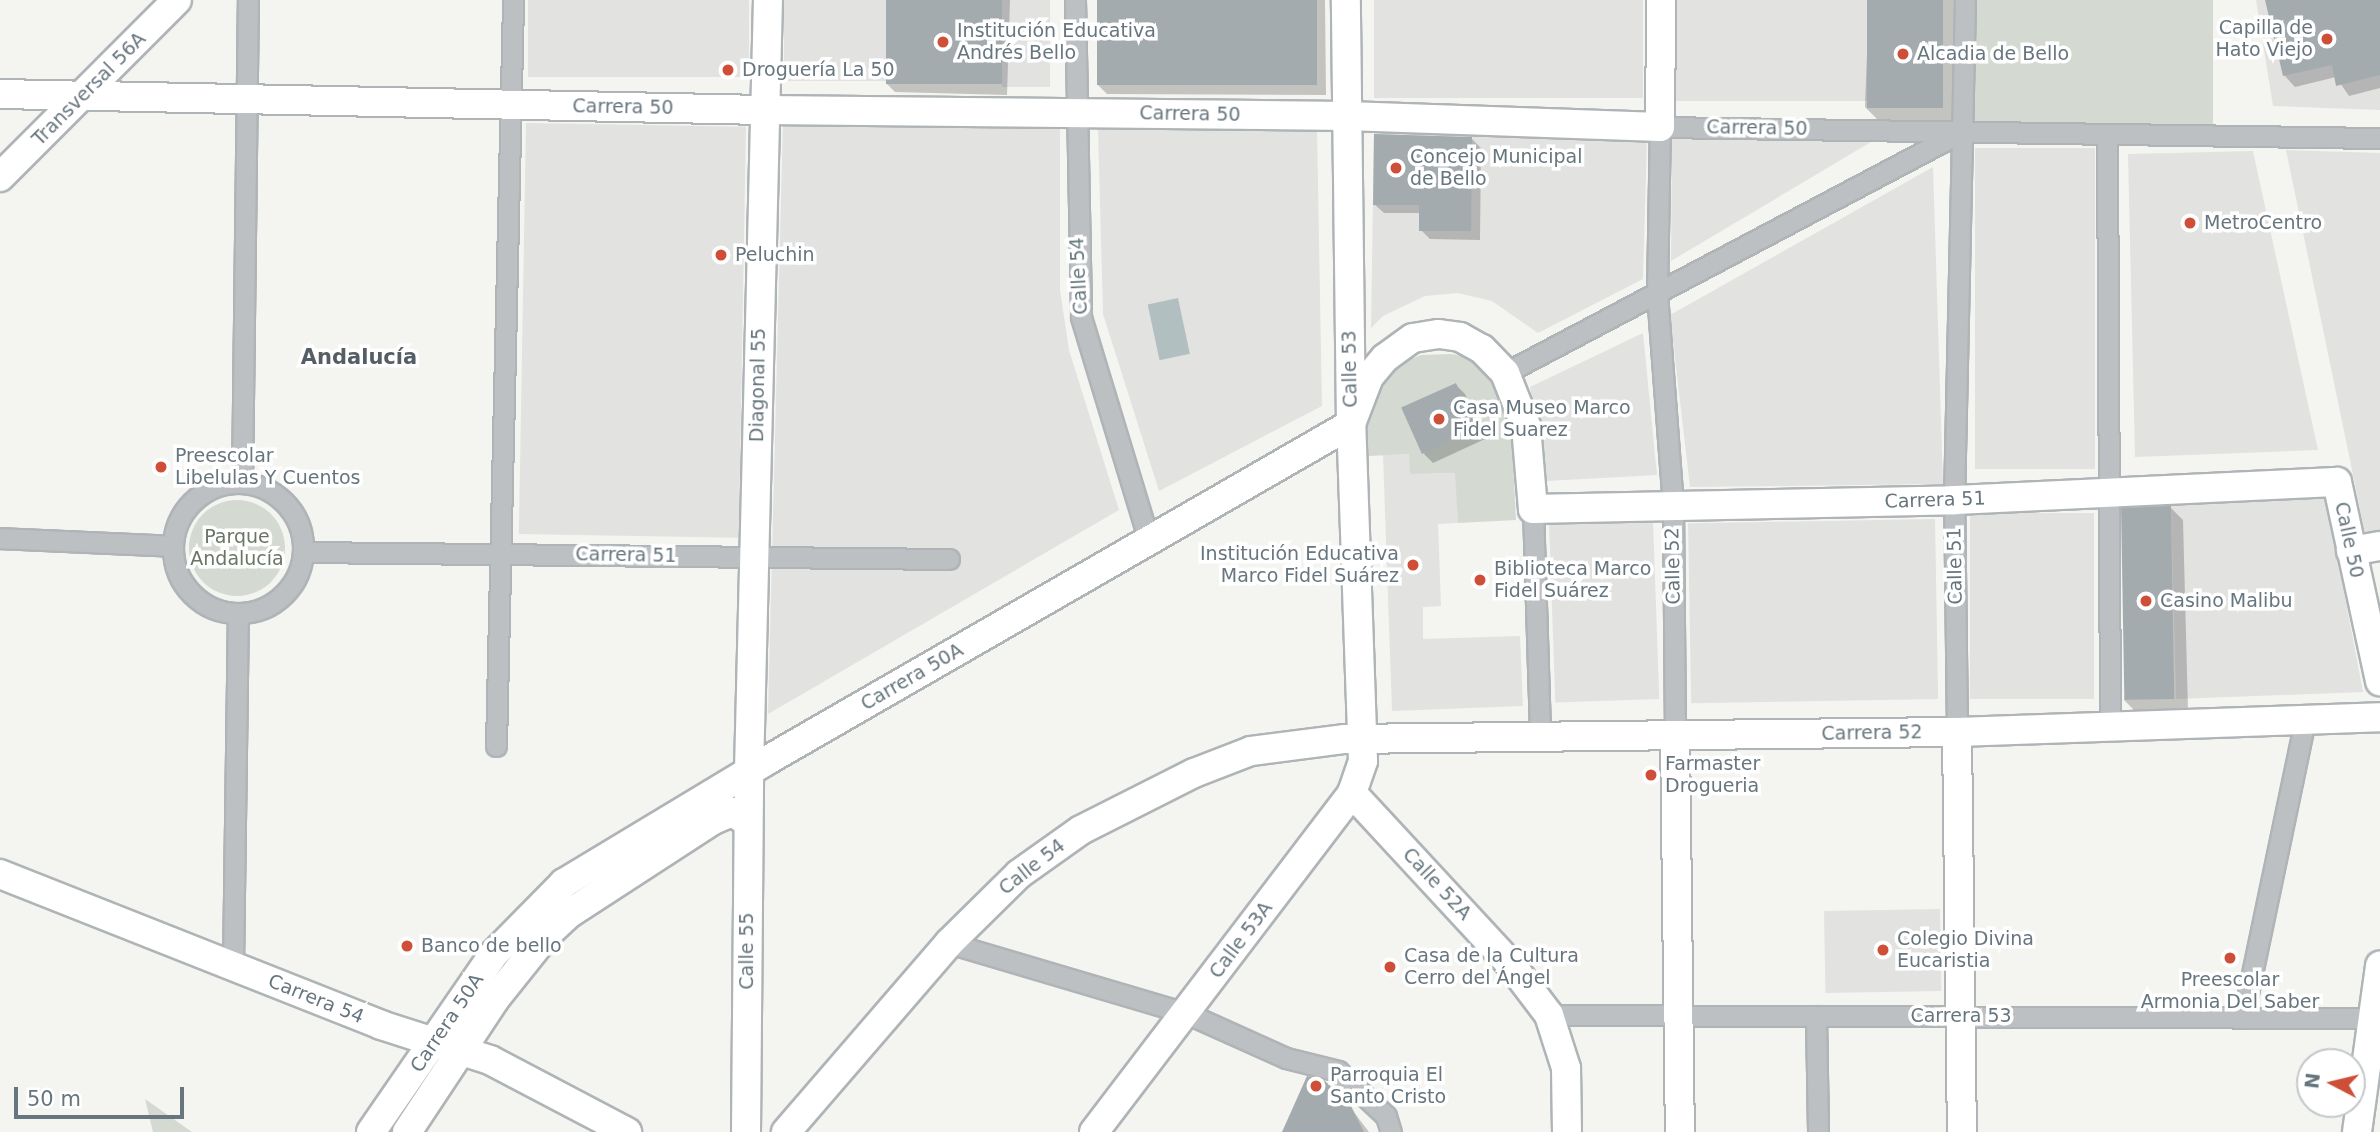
<!DOCTYPE html>
<html>
<head>
<meta charset="utf-8">
<style>
	body { margin:0 }
	#map { position:relative; width:2380px; height:1132px; overflow:hidden; background:#f4f4f1; font-family:"DejaVu Sans",sans-serif }
	div>[style] { position:absolute }
	.built>* { inset:0; background:#e2e3e1; transform-origin:0 0 }
	.green>* { inset:0; background:#d4d9d1; transform-origin:0 0 }
	.round { border-radius:50% }
	.water>* { inset:0; background:#b2bfc1; transform-origin:0 0 }
	.shadow>* { inset:0; background:#0003 }
	.building>* { inset:0; background:#a4abaf; transform-origin:0 0 }
	.roads { filter:drop-shadow(2px 0 #afb4b7) drop-shadow(-2px 0 #afb4b7) drop-shadow(0 2px #afb4b7) drop-shadow(0 -2px #afb4b7) }
	.street>* { height:19px; margin:-9.5px; padding:0 9.5px; transform-origin:9.5px; border-radius:9.5px; background:#bcc0c2 }
	.street>.ring { margin:-9.5px; padding:0; box-sizing:content-box; background:none; border:19px solid #bcc0c2; border-radius:50% }
	.secondary>* { height:28px; margin:-14px; padding:0 14px; transform-origin:14px; border-radius:14px; background:#fff }
	.dots>* { width:19px; height:19px; translate:-50% -50%; box-sizing:border-box; border:4px solid #fff; border-radius:50% }
	span { translate:-50% -50%; white-space:nowrap; text-align:center; line-height:1.15; -webkit-text-stroke:7px #fff; paint-order:stroke }
	.poi-label { font-size:19px; color:#67767e }
	.right { translate:-100% -50%; text-align:right }
	.left { translate:0 -50%; text-align:left }
	.street-label { font-size:19px; color:#67767e }
	.park-label { font-size:19px; color:#6a7665 }
	.neighbourhood-label { font-size:21px; color:#545e64; font-weight:700 }
	.north { position:absolute; left:2296px; top:1048px; width:70px; height:70px; box-sizing:border-box; background:#fff; border:2px solid #c2c8cb; border-radius:50%; rotate:277deg; font-size:19px; font-weight:700; line-height:28px; text-align:center; color:#67767e }
	.north::after { content:''; display:block; margin:auto; width:24px; height:32px; background:#ce4e37; clip-path:polygon(50% 0,100% 100%,50% 72%,0 100%) }
	.scale { position:absolute; left:14px; top:1087px; width:170px; height:32px; box-sizing:border-box; border:4px solid #67767e; border-top:0; padding-left:9px; font-size:21px; line-height:24px; white-space:nowrap; color:#67767e; -webkit-text-stroke:5px #fff; paint-order:stroke }
</style>
</head>
<body>
<div id="map">
	<div class="built">
		<i style="left:528px;top:0;width:221px;height:77px"></i>
		<i style="left:784px;top:0;width:102px;height:81px"></i>
		<i style="left:1002px;top:0;width:48px;height:87px"></i>
		<i style="left:1374px;top:0;width:269px;height:98px"></i>
		<i style="left:1673px;top:0;width:194px;height:101px"></i>
		<i style="clip-path:polygon(2256px 0,2380px 0,2380px 110px,2273px 106px)"></i>
		<i style="clip-path:polygon(783px 119px,1060px 125px,1060px 290px,1069px 350px,1119px 510px,768px 714px)"></i>
		<i style="left:526px;top:123px;width:220px;height:411px;rotate:1deg"></i>
		<i style="clip-path:polygon(1098px 128px,1317px 128px,1322px 406px,1159px 491px,1103px 314px)"></i>
		<i style="clip-path:polygon(1374px 132px,1647px 137px,1643px 279px,1538px 333px,1492px 301px,1458px 293px,1425px 296px,1383px 316px,1371px 328px)"></i>
		<i style="clip-path:polygon(1672px 136px,1876px 139px,1671px 261px)"></i>
		<i style="left:1975px;top:148px;width:120px;height:321px"></i>
		<i style="clip-path:polygon(2286px 150px,2380px 153px,2380px 530px,2365px 533px)"></i>
		<i style="clip-path:polygon(2253px 151px,2318px 450px,2135px 457px,2128px 154px)"></i>
		<i style="clip-path:polygon(1933px 167px,1943px 484px,1690px 487px,1670px 315px)"></i>
		<i style="clip-path:polygon(1643px 333px,1657px 475px,1546px 481px,1530px 387px)"></i>
		<i style="clip-path:polygon(1409px 454px,1411px 474px,1456px 473px,1458px 523px,1438px 524px,1441px 606px,1423px 607px,1423px 639px,1520px 636px,1523px 706px,1392px 711px,1383px 455px)"></i>
		<i style="clip-path:polygon(2326px 497px,2363px 692px,2176px 699px,2171px 502px)"></i>
		<i style="left:2094px;top:513px;width:186px;height:124px;rotate:90deg"></i>
		<i style="left:1935px;top:519px;width:180px;height:247px;rotate:89deg"></i>
		<i style="left:1653px;top:520px;width:179px;height:104px;rotate:88deg"></i>
		<i style="left:1940px;top:909px;width:82px;height:116px;rotate:89deg"></i>
	</div>
	<div class="green">
		<i style="left:1965px;top:0;width:248px;height:132px"></i>
		<i style="clip-path:polygon(1451px 354px,1473px 358px,1493px 381px,1511px 422px,1516px 520px,1458px 523px,1455px 473px,1410px 474px,1409px 454px,1368px 456px,1368px 424px,1376px 389px,1400px 364px,1421px 355px)"></i>
		<i class="round" style="left:189px;top:500px;width:96px;height:96px"></i>
		<i style="clip-path:polygon(145px 1099px,192px 1132px,153px 1132px)"></i>
	</div>
	<div class="water">
		<i style="left:1178px;top:298px;width:57px;height:31px;rotate:78deg"></i>
	</div>
	<div class="shadow">
		<i style="clip-path:polygon(888px 0,1010px 0,1007px 95px,895px 92px,886px 83px)"></i>
		<i style="clip-path:polygon(1099px 0,1325px 0,1326px 95px,1107px 94px,1098px 85px)"></i>
		<i style="clip-path:polygon(1869px 0,1956px 0,1951px 122px,1878px 120px,1865px 107px)"></i>
		<i style="clip-path:polygon(2269px 0,2380px 0,2380px 88px,2349px 96px,2336px 77px,2295px 87px,2284px 75px)"></i>
		<i style="clip-path:polygon(1472px 139px,1481px 148px,1480px 240px,1430px 239px,1421px 230px,1421px 213px,1384px 213px,1374px 204px)"></i>
		<i style="clip-path:polygon(1456px 385px,1465px 394px,1485px 439px,1433px 463px,1424px 454px)"></i>
		<i style="clip-path:polygon(2171px 508px,2183px 520px,2188px 711px,2136px 712px,2124px 700px)"></i>
		<i style="clip-path:polygon(1350px 1107px,1369px 1132px,1283px 1132px)"></i>
	</div>
	<div class="building">
		<i style="left:886px;top:0;width:116px;height:84px"></i>
		<i style="left:1097px;top:0;width:220px;height:85px"></i>
		<i style="left:1867px;top:0;width:76px;height:108px"></i>
		<i style="clip-path:polygon(2265px 0,2380px 0,2380px 75px,2336px 86px,2332px 65px,2283px 76px)"></i>
		<i style="clip-path:polygon(1374px 134px,1472px 137px,1471px 231px,1419px 231px,1419px 205px,1373px 205px)"></i>
		<i style="left:1456px;top:383px;width:51px;height:60px;rotate:66deg"></i>
		<i style="left:2171px;top:506px;width:193px;height:50px;rotate:89deg"></i>
		<i style="clip-path:polygon(1307px 1076px,1324px 1080px,1351px 1106px,1364px 1132px,1282px 1132px)"></i>
	</div>
	<div class="roads">
		<div class="street">
			<i style="left:1075px;top:0;width:317px;rotate:88.9deg"></i>
			<i style="left:1081px;top:317px;width:234px;rotate:73.1deg"></i>
			<i style="left:2107px;top:134px;width:592px;rotate:89.71deg"></i>
			<i style="left:1505px;top:373px;width:516px;rotate:-27.86deg"></i>
			<i style="left:242px;top:483px;width:483px;rotate:-89.3deg"></i>
			<i class="ring" style="left:173px;top:483px;width:111px;height:111px"></i>
			<i style="left:1533px;top:509px;width:227px;rotate:88.2deg"></i>
			<i style="left:0;top:538px;width:173px;rotate:2.6deg"></i>
			<i style="left:303px;top:552px;width:646px;rotate:0.62deg"></i>
			<i style="left:1957px;top:732px;width:232px;rotate:-90.7deg"></i>
			<i style="left:1954px;top:500px;width:500px;rotate:-88.74deg"></i>
			<i style="left:1675px;top:735px;width:229px;rotate:-90.5deg"></i>
			<i style="left:1673px;top:506px;width:213px;rotate:-94.3deg"></i>
			<i style="left:1657px;top:294px;width:167px;rotate:-89deg"></i>
			<i style="left:1660px;top:127px;width:720px;rotate:0.88deg"></i>
			<i style="left:496px;top:746px;width:746px;rotate:-88.69deg"></i>
			<i style="left:949px;top:943px;width:247px;rotate:16.5deg"></i>
			<i style="left:1186px;top:1013px;width:110px;rotate:24.2deg"></i>
			<i style="left:1286px;top:1058px;width:54px;rotate:14deg"></i>
			<i style="left:1338px;top:1071px;width:66px;rotate:43.2deg"></i>
			<i style="left:1386px;top:1116px;width:17px;rotate:73deg"></i>
			<i style="left:233px;top:966px;width:352px;rotate:-89.2deg"></i>
			<i style="left:1549px;top:1015px;width:824px;rotate:0.21deg"></i>
			<i style="left:1816px;top:1016px;width:116px;rotate:89deg"></i>
			<i style="left:2243px;top:1017px;width:304px;rotate:-78.2deg"></i>
		</div>
		<div class="secondary">
			<i style="left:0;top:94px;width:765px;rotate:1.2deg"></i>
			<i style="left:765px;top:110px;width:582px;rotate:0.59deg"></i>
			<i style="left:1347px;top:116px;width:313px;rotate:2deg"></i>
			<i style="left:1660px;top:127px;width:127px;rotate:-89.5deg"></i>
			<i style="left:0;top:177px;width:250px;rotate:-45deg"></i>
			<i style="left:2351px;top:551px;width:29px;rotate:-10deg"></i>
			<i style="left:1957px;top:732px;width:400px;rotate:89.3deg"></i>
			<i style="left:1675px;top:735px;width:397px;rotate:89.3deg"></i>
			<i style="left:1352px;top:793px;width:236px;rotate:47.2deg"></i>
			<i style="left:1512px;top:966px;width:61px;rotate:52.9deg"></i>
			<i style="left:1549px;top:1015px;width:56px;rotate:72.2deg"></i>
			<i style="left:1566px;top:1068px;width:64px;rotate:89.1deg"></i>
			<i style="left:0;top:874px;width:410px;rotate:21.6deg"></i>
			<i style="left:381px;top:1025px;width:114px;rotate:17.8deg"></i>
			<i style="left:490px;top:1060px;width:155px;rotate:27.7deg"></i>
			<i style="left:371px;top:1132px;width:215px;rotate:-55.4deg"></i>
			<i style="left:493px;top:955px;width:101px;rotate:-45.4deg"></i>
			<i style="left:564px;top:883px;width:236px;rotate:-31.1deg"></i>
			<i style="left:766px;top:761px;width:675px;rotate:-29.94deg"></i>
			<i style="left:1351px;top:424px;width:50px;rotate:-69deg"></i>
			<i style="left:1369px;top:377px;width:25px;rotate:-50deg"></i>
			<i style="left:1385px;top:358px;width:34px;rotate:-36deg"></i>
			<i style="left:1413px;top:338px;width:26px;rotate:-9deg"></i>
			<i style="left:1439px;top:334px;width:21px;rotate:8deg"></i>
			<i style="left:1460px;top:337px;width:25px;rotate:29deg"></i>
			<i style="left:1482px;top:349px;width:33px;rotate:46deg"></i>
			<i style="left:1505px;top:373px;width:57px;rotate:68.4deg"></i>
			<i style="left:1526px;top:426px;width:83px;rotate:85.2deg"></i>
			<i style="left:1533px;top:509px;width:421px;rotate:-1.2deg"></i>
			<i style="left:1954px;top:500px;width:383px;rotate:-2.7deg"></i>
			<i style="left:2337px;top:482px;width:204px;rotate:77.8deg"></i>
			<i style="left:407px;top:1132px;width:159px;rotate:-56.5deg"></i>
			<i style="left:495px;top:999px;width:82px;rotate:-51.4deg"></i>
			<i style="left:546px;top:935px;width:33px;rotate:-43deg"></i>
			<i style="left:570px;top:913px;width:171px;rotate:-33deg"></i>
			<i style="left:713px;top:820px;width:21px;rotate:-23deg"></i>
			<i style="left:732px;top:812px;width:19px;rotate:32deg"></i>
			<i style="left:746px;top:1132px;width:361px;rotate:-89.5deg"></i>
			<i style="left:749px;top:771px;width:771px;rotate:-88.59deg"></i>
			<i style="left:786px;top:1132px;width:250px;rotate:-49.2deg"></i>
			<i style="left:949px;top:943px;width:98px;rotate:-44.6deg"></i>
			<i style="left:1019px;top:874px;width:76px;rotate:-35.4deg"></i>
			<i style="left:1081px;top:830px;width:127px;rotate:-26.8deg"></i>
			<i style="left:1194px;top:773px;width:61px;rotate:-21.1deg"></i>
			<i style="left:1251px;top:751px;width:95px;rotate:-7.3deg"></i>
			<i style="left:1345px;top:739px;width:612px;rotate:-0.66deg"></i>
			<i style="left:1957px;top:732px;width:423px;rotate:-2deg"></i>
			<i style="left:1094px;top:1132px;width:426px;rotate:-52.7deg"></i>
			<i style="left:1352px;top:793px;width:34px;rotate:-71deg"></i>
			<i style="left:1363px;top:761px;width:337px;rotate:-92deg"></i>
			<i style="left:1351px;top:424px;width:424px;rotate:-90.7deg"></i>
			<i style="left:2357px;top:1132px;width:168px;rotate:-82.1deg"></i>
		</div>
	</div>
	<div class="dots">
		<i style="left:2327px;top:39px;background:#ce4e37"></i>
		<i style="left:943px;top:42px;background:#ce4e37"></i>
		<i style="left:1903px;top:54px;background:#ce4e37"></i>
		<i style="left:728px;top:70px;background:#ce4e37"></i>
		<i style="left:1396px;top:168px;background:#ce4e37"></i>
		<i style="left:2190px;top:223px;background:#ce4e37"></i>
		<i style="left:721px;top:255px;background:#ce4e37"></i>
		<i style="left:1439px;top:419px;background:#ce4e37"></i>
		<i style="left:161px;top:467px;background:#ce4e37"></i>
		<i style="left:1413px;top:565px;background:#ce4e37"></i>
		<i style="left:1480px;top:580px;background:#ce4e37"></i>
		<i style="left:2146px;top:601px;background:#ce4e37"></i>
		<i style="left:1651px;top:775px;background:#ce4e37"></i>
		<i style="left:407px;top:946px;background:#ce4e37"></i>
		<i style="left:1883px;top:950px;background:#ce4e37"></i>
		<i style="left:2230px;top:958px;background:#ce4e37"></i>
		<i style="left:1390px;top:967px;background:#ce4e37"></i>
		<i style="left:1316px;top:1086px;background:#ce4e37"></i>
	</div>
	<div class="poi-label">
		<span class="right" style="left:2313px;top:39px">Capilla de<br>Hato Viejo</span>
		<span class="left" style="left:957px;top:42px">Institución Educativa<br>Andrés Bello</span>
		<span class="left" style="left:1917px;top:54px">Alcadia de Bello</span>
		<span class="left" style="left:742px;top:70px">Droguería La 50</span>
		<span class="left" style="left:1410px;top:168px">Concejo Municipal<br>de Bello</span>
		<span class="left" style="left:2204px;top:223px">MetroCentro</span>
		<span class="left" style="left:735px;top:255px">Peluchin</span>
		<span class="left" style="left:1453px;top:419px">Casa Museo Marco<br>Fidel Suarez</span>
		<span class="left" style="left:175px;top:467px">Preescolar<br>Libelulas Y Cuentos</span>
		<span class="right" style="left:1399px;top:565px">Institución Educativa<br>Marco Fidel Suárez</span>
		<span class="left" style="left:1494px;top:580px">Biblioteca Marco<br>Fidel Suárez</span>
		<span class="left" style="left:2160px;top:601px">Casino Malibu</span>
		<span class="left" style="left:1665px;top:775px">Farmaster<br>Drogueria</span>
		<span class="left" style="left:1897px;top:950px">Colegio Divina<br>Eucaristia</span>
		<span class="left" style="left:421px;top:946px">Banco de bello</span>
		<span class="left" style="left:1404px;top:967px">Casa de la Cultura<br>Cerro del Ángel</span>
		<span style="left:2230px;top:991px">Preescolar<br>Armonia Del Saber</span>
		<span class="left" style="left:1330px;top:1086px">Parroquia El<br>Santo Cristo</span>
	</div>
	<div class="street-label">
		<span style="left:89px;top:89px;rotate:-45deg">Transversal 56A</span>
		<span style="left:623px;top:107px;rotate:1deg">Carrera 50</span>
		<span style="left:1190px;top:114px;rotate:1deg">Carrera 50</span>
		<span style="left:1757px;top:128px;rotate:1deg">Carrera 50</span>
		<span style="left:1079px;top:276px;rotate:-93deg">Calle 54</span>
		<span style="left:1350px;top:369px;rotate:-91deg">Calle 53</span>
		<span style="left:758px;top:385px;rotate:-89deg">Diagonal 55</span>
		<span style="left:1935px;top:500px;rotate:-2deg">Carrera 51</span>
		<span style="left:2349px;top:540px;rotate:78deg">Calle 50</span>
		<span style="left:626px;top:555px;rotate:1deg">Carrera 51</span>
		<span style="left:1673px;top:566px;rotate:-91deg">Calle 52</span>
		<span style="left:1955px;top:566px;rotate:-91deg">Calle 51</span>
		<span style="left:912px;top:677px;rotate:-30deg">Carrera 50A</span>
		<span style="left:1872px;top:733px;rotate:-1deg">Carrera 52</span>
		<span style="left:1032px;top:867px;rotate:-38deg">Calle 54</span>
		<span style="left:1437px;top:884px;rotate:47deg">Calle 52A</span>
		<span style="left:1241px;top:940px;rotate:-53deg">Calle 53A</span>
		<span style="left:747px;top:951px;rotate:-90deg">Calle 55</span>
		<span style="left:316px;top:999px;rotate:22deg">Carrera 54</span>
		<span style="left:1961px;top:1016px">Carrera 53</span>
		<span style="left:447px;top:1023px;rotate:-56deg">Carrera 50A</span>
	</div>
	<div class="park-label">
		<span style="left:237px;top:548px">Parque<br>Andalucía</span>
	</div>
	<div class="neighbourhood-label">
		<span style="left:359px;top:357px">Andalucía</span>
	</div>
	<div class="north">N</div>
	<div class="scale">50 m</div>
</div>
</body>
</html>
